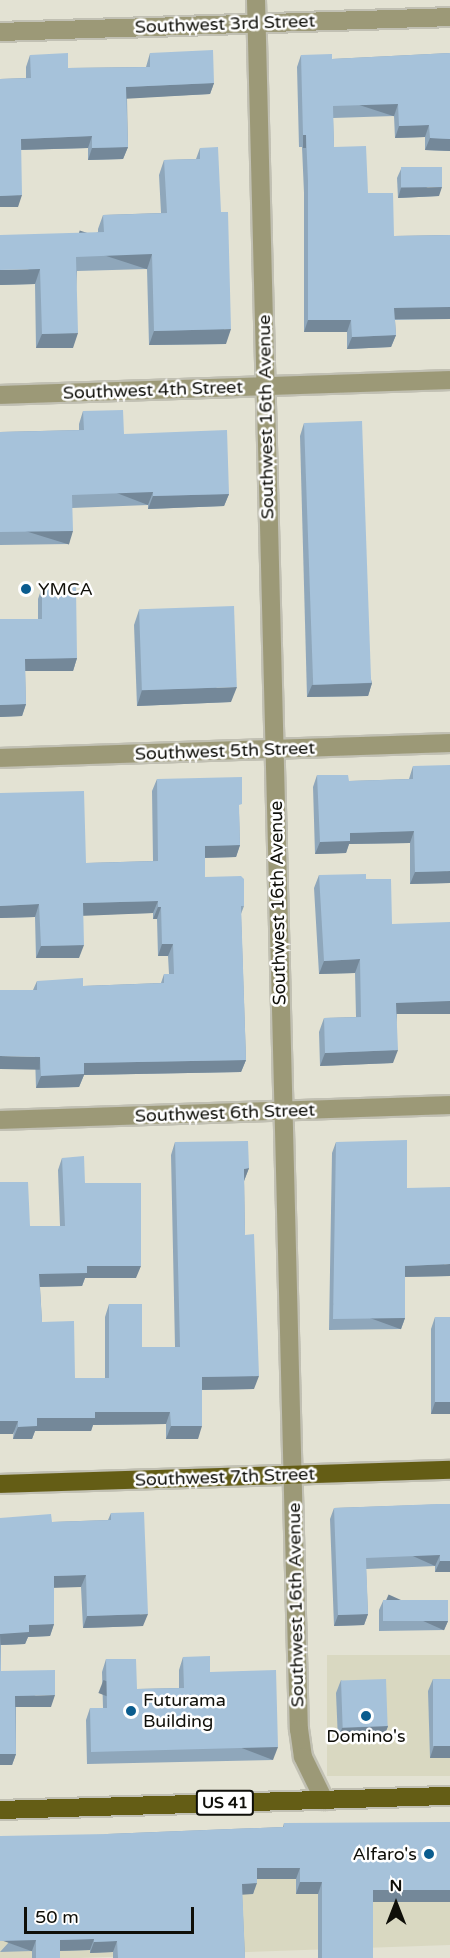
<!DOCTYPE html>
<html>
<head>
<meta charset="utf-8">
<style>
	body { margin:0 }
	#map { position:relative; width:450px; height:1958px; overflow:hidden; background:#e3e2d3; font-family:"Varela Round",sans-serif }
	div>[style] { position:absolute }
	.built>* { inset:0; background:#d9d8c1; transform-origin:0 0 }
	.roads { filter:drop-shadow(2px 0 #c1c0b3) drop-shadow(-2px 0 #c1c0b3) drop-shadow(0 2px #c1c0b3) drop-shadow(0 -2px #c1c0b3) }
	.minor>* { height:18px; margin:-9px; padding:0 9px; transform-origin:9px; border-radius:9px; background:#9c9977 }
	.major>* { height:18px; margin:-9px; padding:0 9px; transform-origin:9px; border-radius:9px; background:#645d15 }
	.wall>* { inset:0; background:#8fa7bb }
	.shaded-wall>* { inset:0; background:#748899; transform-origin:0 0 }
	.building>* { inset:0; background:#a6c2da; transform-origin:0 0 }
	.dots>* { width:16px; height:16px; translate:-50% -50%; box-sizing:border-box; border:3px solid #fff; border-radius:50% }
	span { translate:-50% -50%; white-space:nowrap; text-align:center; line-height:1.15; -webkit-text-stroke:5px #fff; paint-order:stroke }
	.shield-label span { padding:2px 4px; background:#fff; border:2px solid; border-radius:4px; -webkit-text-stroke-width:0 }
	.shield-label { font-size:16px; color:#0f0f09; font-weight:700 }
	.street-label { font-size:18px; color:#0f0f09 }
	.poi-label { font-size:18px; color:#0f0f09 }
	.left { translate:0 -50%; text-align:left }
	.right { translate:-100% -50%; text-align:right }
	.north { position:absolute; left:366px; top:1874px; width:60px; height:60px; -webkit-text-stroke:4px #fff; paint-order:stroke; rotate:0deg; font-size:16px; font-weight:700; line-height:24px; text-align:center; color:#0f0f09 }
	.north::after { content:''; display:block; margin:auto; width:21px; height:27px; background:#0f0f09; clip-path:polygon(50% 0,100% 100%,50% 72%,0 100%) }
	.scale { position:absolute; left:24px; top:1907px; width:170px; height:27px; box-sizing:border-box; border:3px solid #0f0f09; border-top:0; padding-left:8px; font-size:18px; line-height:21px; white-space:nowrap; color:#0f0f09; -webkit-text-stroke:4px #fff; paint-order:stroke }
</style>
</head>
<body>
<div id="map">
	<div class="built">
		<i style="left:450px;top:1655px;width:121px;height:123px;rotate:90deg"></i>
		<i style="clip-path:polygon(450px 1830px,450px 1945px,79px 1958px,0 1958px,0 1845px)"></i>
	</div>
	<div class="roads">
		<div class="minor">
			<i style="left:256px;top:0;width:1730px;rotate:88.58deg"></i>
			<i style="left:299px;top:1729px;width:28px;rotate:82deg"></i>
			<i style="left:303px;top:1757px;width:48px;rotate:64deg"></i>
			<i style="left:0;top:32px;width:450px;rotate:-1.9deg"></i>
			<i style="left:0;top:395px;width:450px;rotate:-1.9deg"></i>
			<i style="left:0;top:758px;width:450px;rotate:-1.9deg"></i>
			<i style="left:0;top:1120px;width:450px;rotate:-1.9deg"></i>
		</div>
		<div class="major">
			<i style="left:0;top:1484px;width:450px;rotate:-1.8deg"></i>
			<i style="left:0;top:1810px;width:450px;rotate:-1.8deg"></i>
		</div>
	</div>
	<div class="wall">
		<i style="clip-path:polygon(150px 53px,214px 83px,210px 94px,127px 98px,128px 147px,123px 159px,88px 160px,88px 148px,21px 150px,18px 207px,0 207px,0 79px,26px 78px,26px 67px,30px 55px,68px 68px,146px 67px)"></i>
		<i style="clip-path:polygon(450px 53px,450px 151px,425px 150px,425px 137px,395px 138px,394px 116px,333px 118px,334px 147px,368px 193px,394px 236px,450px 235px,450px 319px,395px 320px,396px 335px,391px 347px,347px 349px,347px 332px,304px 332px,304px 193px,302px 147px,299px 147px,297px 67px,301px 55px,332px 59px)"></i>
		<i style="clip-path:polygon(200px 148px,226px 344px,149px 345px,147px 269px,77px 271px,73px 348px,36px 348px,35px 284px,0 285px,98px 232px,98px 229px,103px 215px,161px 213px,159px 175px,164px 160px,196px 159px)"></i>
		<i style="clip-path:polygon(401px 169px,439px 196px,398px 198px,397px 178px)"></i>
		<i style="clip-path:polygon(83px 411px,124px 434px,229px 494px,224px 506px,148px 509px,148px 505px,72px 508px,69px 544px,0 545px,0 432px,79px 430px,79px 424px)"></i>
		<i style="clip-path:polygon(304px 423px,372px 683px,368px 696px,307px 697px,300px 436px)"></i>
		<i style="clip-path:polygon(42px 587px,77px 658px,73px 671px,25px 671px,26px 704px,22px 716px,0 717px,0 619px,38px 619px,38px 599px)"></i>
		<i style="clip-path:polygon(139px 610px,231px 702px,137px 706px,134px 625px)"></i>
		<i style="clip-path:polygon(413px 766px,450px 883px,410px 884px,410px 843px,349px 844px,346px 853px,315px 854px,313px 787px,317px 775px,349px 781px,409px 779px)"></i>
		<i style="clip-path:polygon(157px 779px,239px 813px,240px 845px,236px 857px,205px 858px,205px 877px,244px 906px,241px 914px,246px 1060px,241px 1072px,84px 1075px,79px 1087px,36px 1088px,33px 990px,37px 981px,83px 986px,161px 983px,164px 974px,169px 974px,168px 956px,158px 956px,157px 919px,153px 919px,153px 913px,83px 915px,79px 958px,36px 958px,35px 917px,0 918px,0 793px,86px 863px,153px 861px,152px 791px)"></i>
		<i style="clip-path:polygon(319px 875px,366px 879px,392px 924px,397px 1016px,393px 1063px,320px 1066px,319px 1032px,324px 1018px,356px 1017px,355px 973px,319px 974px,314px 888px)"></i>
		<i style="clip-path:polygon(175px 1142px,249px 1168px,244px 1181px,245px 1235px,254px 1389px,202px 1390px,198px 1439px,166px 1439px,166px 1424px,93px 1425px,91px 1431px,35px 1431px,32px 1439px,13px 1439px,30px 1226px,60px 1226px,58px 1170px,62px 1158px,85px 1183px,136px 1278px,85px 1278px,82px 1286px,40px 1287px,42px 1322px,75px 1378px,105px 1378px,105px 1317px,109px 1304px,142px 1347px,175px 1347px,171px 1155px)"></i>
		<i style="clip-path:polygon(336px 1142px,407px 1188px,450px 1276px,405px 1277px,405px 1318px,401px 1329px,329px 1330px,332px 1153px)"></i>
		<i style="clip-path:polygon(435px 1317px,450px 1414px,431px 1414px,431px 1329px)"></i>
		<i style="clip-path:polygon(450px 1504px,450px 1572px,435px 1572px,435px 1566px,366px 1569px,368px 1614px,364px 1625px,334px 1626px,330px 1519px,334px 1508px)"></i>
		<i style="clip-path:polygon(111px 1513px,143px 1626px,83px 1628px,81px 1587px,54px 1587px,54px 1624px,50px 1636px,28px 1637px,25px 1644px,1px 1645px,1px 1671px,51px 1707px,16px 1707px,16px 1754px,12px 1765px,0 1765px,0 1518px,52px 1522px,108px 1520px)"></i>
		<i style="clip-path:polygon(383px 1601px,448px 1621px,444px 1630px,379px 1631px,379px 1610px)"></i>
		<i style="clip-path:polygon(183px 1657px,210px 1672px,273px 1760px,87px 1764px,86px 1720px,90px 1708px,103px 1708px,102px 1672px,106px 1659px,137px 1689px,179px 1688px,179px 1670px)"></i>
		<i style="clip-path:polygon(433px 1679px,450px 1758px,430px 1758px,428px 1691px)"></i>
		<i style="clip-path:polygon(341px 1680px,388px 1726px,383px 1739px,338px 1740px,336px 1693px)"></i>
		<i style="clip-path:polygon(284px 1823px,450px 1901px,373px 1901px,373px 1958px,318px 1958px,318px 1894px,296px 1894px,296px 1879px,257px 1879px,253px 1894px,242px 1894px,245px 1958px,113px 1958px,113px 1952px,90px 1953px,90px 1950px,60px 1951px,60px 1958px,32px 1958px,32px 1951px,0 1952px,107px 1834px,283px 1827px)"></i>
	</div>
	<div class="shaded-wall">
		<i style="clip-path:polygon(214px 83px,210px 94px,122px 99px,126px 87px)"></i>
		<i style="left:398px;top:104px;width:13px;height:65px;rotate:108deg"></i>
		<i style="clip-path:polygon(429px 125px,425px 137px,395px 138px,399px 126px)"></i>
		<i style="left:303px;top:135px;width:3px;height:13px"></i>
		<i style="clip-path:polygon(92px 136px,88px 148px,16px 150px,21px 139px)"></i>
		<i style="clip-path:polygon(430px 138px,450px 139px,450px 151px,425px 150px)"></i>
		<i style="clip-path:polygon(128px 147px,123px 159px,88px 160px,92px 148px)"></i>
		<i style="clip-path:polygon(442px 187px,439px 196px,398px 198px,401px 188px)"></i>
		<i style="clip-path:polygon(22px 195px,18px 207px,0 207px,0 196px)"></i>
		<i style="left:152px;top:254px;width:16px;height:76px;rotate:108deg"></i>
		<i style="clip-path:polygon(40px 269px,35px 284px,0 285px,0 270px)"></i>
		<i style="left:450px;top:307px;width:12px;height:56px;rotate:90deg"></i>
		<i style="clip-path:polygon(308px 320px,351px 320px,347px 332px,304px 332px)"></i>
		<i style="clip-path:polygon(231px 329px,226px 344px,149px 345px,154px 331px)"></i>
		<i style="clip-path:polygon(78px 333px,73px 348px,36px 348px,42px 334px)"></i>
		<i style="clip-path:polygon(396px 335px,391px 347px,347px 349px,352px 337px)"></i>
		<i style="left:153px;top:492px;width:14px;height:81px;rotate:111deg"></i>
		<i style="clip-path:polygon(229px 494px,224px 506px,148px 509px,153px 496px)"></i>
		<i style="left:73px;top:531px;width:14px;height:73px;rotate:107deg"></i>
		<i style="clip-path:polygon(77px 658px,73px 671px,21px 671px,25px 659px)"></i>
		<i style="clip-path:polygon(372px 683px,368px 696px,307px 697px,312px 685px)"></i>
		<i style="clip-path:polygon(237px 687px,231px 702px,137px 706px,142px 690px)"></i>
		<i style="clip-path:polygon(26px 704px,22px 716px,0 717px,0 705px)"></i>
		<i style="clip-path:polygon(414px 831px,410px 843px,349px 844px,346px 853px,315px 854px,320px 842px,350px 833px)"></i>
		<i style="clip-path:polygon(240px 845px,236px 857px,200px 858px,205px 846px)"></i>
		<i style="clip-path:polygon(450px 871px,450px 883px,410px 884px,415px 872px)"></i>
		<i style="clip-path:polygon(158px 901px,153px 913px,79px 916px,83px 903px)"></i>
		<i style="clip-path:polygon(39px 904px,35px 917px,0 918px,0 906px)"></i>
		<i style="clip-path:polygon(158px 907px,161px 907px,157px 919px,153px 919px)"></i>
		<i style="clip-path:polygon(162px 944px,173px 944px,168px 956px,158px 956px)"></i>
		<i style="clip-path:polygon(84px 945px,79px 958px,36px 958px,41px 946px)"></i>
		<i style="clip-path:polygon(360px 959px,355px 973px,319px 974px,324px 961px)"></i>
		<i style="left:450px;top:1001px;width:13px;height:54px;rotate:90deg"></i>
		<i style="clip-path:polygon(398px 1050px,393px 1063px,320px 1066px,325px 1053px)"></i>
		<i style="left:0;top:1056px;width:40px;height:13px;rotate:1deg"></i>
		<i style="clip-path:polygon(246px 1060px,241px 1072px,84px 1075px,79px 1087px,36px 1088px,41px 1076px,84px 1063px)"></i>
		<i style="clip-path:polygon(249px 1168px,244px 1181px,244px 1169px)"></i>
		<i style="clip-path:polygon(450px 1264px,450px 1276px,400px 1277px,405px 1266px)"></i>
		<i style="clip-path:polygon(87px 1266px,141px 1266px,136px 1278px,85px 1278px,82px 1286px,35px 1287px,39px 1274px)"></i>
		<i style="left:405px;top:1318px;width:12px;height:72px;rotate:110deg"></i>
		<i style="clip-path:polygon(259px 1376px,254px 1389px,197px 1390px,202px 1377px)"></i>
		<i style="clip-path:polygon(435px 1402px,450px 1402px,450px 1414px,431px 1414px)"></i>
		<i style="clip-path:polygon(95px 1412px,170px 1412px,166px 1424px,93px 1425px,91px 1431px,35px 1431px,32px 1439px,13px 1439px,18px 1427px,37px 1418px)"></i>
		<i style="clip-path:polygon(0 1421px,18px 1421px,13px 1434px,0 1434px)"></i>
		<i style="clip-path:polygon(171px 1426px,202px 1426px,198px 1439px,166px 1439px)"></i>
		<i style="left:440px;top:1555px;width:12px;height:74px;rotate:114deg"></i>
		<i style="clip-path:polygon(440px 1561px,450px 1561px,450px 1572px,435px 1572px)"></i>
		<i style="clip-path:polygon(86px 1575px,81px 1587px,50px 1588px,54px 1576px)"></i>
		<i style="clip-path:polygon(148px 1614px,143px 1626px,83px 1628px,87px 1616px)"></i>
		<i style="clip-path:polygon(368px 1614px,364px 1625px,334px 1626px,338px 1615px)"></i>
		<i style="left:448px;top:1621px;width:10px;height:65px;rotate:114deg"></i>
		<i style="clip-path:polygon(54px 1624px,50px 1636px,28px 1637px,25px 1644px,0 1645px,0 1634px,29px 1625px)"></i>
		<i style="clip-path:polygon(55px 1695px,51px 1707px,11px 1707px,15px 1696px)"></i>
		<i style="clip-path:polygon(388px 1726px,383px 1739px,338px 1740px,342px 1728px)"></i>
		<i style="clip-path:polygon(434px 1746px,450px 1746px,450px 1758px,430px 1758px)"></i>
		<i style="left:278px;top:1747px;width:14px;height:187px;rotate:111deg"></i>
		<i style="clip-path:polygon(0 1754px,16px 1754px,12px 1765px,0 1765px)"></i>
		<i style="clip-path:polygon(257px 1868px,300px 1868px,296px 1879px,253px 1879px)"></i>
		<i style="clip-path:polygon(300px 1882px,322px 1882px,318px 1894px,296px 1894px)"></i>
		<i style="clip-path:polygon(257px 1883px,253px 1894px,238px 1895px,242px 1884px)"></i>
		<i style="left:373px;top:1890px;width:77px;height:12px"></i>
		<i style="clip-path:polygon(94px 1939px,90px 1950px,56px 1951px,60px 1940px)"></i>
		<i style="left:36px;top:1940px;width:12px;height:36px;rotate:110deg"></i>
		<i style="clip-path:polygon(117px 1941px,113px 1952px,90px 1953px,94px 1942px)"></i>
	</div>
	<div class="building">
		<i style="clip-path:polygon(213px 50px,214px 83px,126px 87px,128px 147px,92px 148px,92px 136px,21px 139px,22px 195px,0 196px,0 79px,31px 78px,30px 55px,68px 53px,68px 68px,150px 67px,150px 53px)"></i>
		<i style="clip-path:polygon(450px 53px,450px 139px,430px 138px,429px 125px,399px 126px,398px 104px,333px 106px,334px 147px,366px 146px,368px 193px,393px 193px,394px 236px,450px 235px,450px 307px,394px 308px,396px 335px,352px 337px,351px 320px,308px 320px,308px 181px,306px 135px,303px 135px,301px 55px,332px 54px,332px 59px)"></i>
		<i style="clip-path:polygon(218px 147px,221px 212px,228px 212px,231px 329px,154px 331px,152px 254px,76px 257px,78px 333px,42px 334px,40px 269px,0 270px,0 235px,104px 232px,103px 215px,167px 213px,164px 160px,200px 159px,200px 148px)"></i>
		<i style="left:442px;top:167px;width:20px;height:41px;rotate:90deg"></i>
		<i style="clip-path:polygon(123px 410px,124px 434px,227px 430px,229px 494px,153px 496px,153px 492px,72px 495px,73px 531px,0 532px,0 432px,84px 430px,83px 411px)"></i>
		<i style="left:362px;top:421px;width:262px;height:58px;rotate:88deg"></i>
		<i style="clip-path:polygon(42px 587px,76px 587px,77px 658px,25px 659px,26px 704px,0 705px,0 619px,42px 619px)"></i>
		<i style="left:234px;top:606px;width:81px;height:95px;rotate:88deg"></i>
		<i style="clip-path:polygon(450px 765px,450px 871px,415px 872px,414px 831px,350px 833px,350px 841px,320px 842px,317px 775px,348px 775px,349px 781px,413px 779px,413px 766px)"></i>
		<i style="clip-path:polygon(242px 777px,242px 804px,239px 805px,240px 845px,205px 846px,205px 877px,241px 876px,244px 879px,244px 906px,241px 906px,246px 1060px,84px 1063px,84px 1074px,41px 1076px,40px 1057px,0 1056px,0 990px,37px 990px,37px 981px,83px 978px,83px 986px,164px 983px,164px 974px,174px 974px,173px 944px,162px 944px,161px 907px,158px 907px,158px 901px,83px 903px,84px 945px,41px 946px,39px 904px,0 906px,0 793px,84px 791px,86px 863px,158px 861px,157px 779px)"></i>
		<i style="clip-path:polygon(366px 874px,366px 879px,391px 879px,392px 924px,450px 922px,450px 1001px,396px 1003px,398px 1050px,325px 1053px,324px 1018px,361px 1017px,360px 959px,324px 961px,319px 875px)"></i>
		<i style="clip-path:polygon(407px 1140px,407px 1188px,450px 1187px,450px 1264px,405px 1266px,405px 1318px,333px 1319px,336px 1142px)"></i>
		<i style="clip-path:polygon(248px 1141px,249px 1168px,244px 1169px,245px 1235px,254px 1234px,259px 1376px,202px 1377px,202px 1426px,171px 1426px,170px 1412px,95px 1412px,95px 1418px,37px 1418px,37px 1426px,18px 1427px,18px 1421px,0 1421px,0 1182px,28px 1182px,30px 1226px,65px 1226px,62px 1158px,84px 1156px,85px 1183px,141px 1183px,141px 1266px,87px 1266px,87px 1273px,39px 1274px,42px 1322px,74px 1321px,75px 1378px,109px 1378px,109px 1304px,142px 1304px,142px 1347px,180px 1347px,175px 1142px)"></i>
		<i style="left:435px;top:1317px;width:15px;height:85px"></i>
		<i style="clip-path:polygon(439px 1504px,450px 1504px,450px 1561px,440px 1561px,440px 1555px,366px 1558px,368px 1614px,338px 1615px,334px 1508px)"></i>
		<i style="clip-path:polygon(144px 1512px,148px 1614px,87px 1616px,86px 1575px,54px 1576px,54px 1624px,29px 1625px,29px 1632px,0 1634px,1px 1671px,55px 1670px,55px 1695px,15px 1696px,16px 1754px,0 1754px,0 1518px,51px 1514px,52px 1522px,111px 1520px,111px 1513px)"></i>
		<i style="left:448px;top:1600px;width:21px;height:65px;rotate:90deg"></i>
		<i style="clip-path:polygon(210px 1656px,210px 1672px,276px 1670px,278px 1747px,91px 1752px,90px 1708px,107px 1708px,106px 1659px,136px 1659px,137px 1689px,184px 1688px,183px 1657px)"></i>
		<i style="left:386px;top:1679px;width:47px;height:45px;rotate:88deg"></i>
		<i style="left:433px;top:1679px;width:17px;height:67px"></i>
		<i style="clip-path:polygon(450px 1822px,450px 1890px,373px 1890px,373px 1958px,322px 1958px,322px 1882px,300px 1882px,300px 1868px,257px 1868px,257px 1883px,242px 1884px,245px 1958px,118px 1958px,117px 1941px,94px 1942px,94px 1939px,60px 1940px,60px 1958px,36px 1958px,36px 1940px,0 1941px,0 1836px,107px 1834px,284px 1827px,284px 1823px)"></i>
	</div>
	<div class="dots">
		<i style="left:26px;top:589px;background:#0a5c8e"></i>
		<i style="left:131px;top:1711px;background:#0a5c8e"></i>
		<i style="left:366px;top:1716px;background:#0a5c8e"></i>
		<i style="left:429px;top:1854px;background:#0a5c8e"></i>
	</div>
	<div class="shield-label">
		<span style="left:225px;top:1803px">US 41</span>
	</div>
	<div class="street-label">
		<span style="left:225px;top:24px;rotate:-2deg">Southwest 3rd Street</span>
		<span style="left:153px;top:390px;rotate:-2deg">Southwest 4th Street</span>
		<span style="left:266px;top:417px;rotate:-91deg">Southwest 16th Avenue</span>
		<span style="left:225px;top:751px;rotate:-2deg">Southwest 5th Street</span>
		<span style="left:278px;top:903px;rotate:-91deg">Southwest 16th Avenue</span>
		<span style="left:225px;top:1113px;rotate:-2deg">Southwest 6th Street</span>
		<span style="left:225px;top:1477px;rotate:-2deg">Southwest 7th Street</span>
		<span style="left:296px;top:1605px;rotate:-91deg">Southwest 16th Avenue</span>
	</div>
	<div class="poi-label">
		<span class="left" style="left:38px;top:589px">YMCA</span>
		<span class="left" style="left:143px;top:1711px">Futurama<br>Building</span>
		<span style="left:366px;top:1736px">Domino's</span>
		<span class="right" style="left:417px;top:1854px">Alfaro's</span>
	</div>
	<div class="north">N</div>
	<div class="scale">50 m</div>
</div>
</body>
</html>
